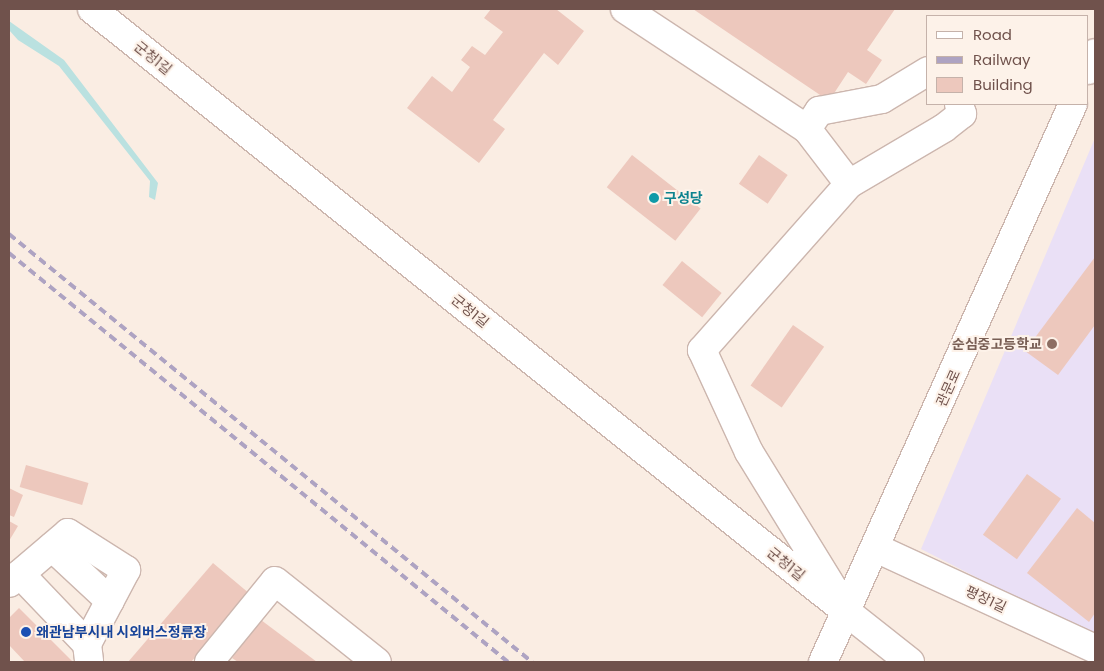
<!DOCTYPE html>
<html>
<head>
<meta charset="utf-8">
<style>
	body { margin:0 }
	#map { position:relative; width:1104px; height:671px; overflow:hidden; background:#faede3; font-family:Poppins,"Noto Sans KR",sans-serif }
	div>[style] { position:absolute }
	.education>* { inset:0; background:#eae0f6 }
	.water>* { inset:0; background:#bae1e0 }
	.building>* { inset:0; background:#edc8bd; transform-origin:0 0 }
	.roads { filter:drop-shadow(1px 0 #ccb6ae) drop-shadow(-1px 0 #ccb6ae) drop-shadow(0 1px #ccb6ae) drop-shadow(0 -1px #ccb6ae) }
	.minor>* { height:28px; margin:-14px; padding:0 14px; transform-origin:14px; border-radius:14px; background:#fff }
	.tertiary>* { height:28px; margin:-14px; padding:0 14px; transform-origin:14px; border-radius:14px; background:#fff }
	.secondary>* { height:28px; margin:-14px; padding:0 14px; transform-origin:14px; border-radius:14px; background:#fff }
	.rail>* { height:4px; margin-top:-2px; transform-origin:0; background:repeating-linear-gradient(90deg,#aea3c2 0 8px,transparent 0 13px) }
	.dots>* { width:14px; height:14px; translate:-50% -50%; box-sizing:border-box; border:2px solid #fdf2e9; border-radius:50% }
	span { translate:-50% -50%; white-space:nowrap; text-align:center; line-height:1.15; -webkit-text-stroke:4px #fdf2e9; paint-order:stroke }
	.street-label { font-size:14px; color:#70524c }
	.culture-label { font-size:14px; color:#0d838f; font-weight:700 }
	.left { translate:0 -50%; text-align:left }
	.education-label { font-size:14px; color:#785e54; font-weight:700 }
	.right { translate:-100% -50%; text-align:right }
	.transit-label { font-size:14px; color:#164399; font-weight:700 }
	.frame { position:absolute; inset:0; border:10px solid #70524c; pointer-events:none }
	.legend { position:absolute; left:926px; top:15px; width:162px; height:90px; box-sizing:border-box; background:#fdf2e9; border:1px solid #c5b2aa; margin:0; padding:6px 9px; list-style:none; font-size:15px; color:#70524c }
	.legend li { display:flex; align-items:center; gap:10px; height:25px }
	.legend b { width:25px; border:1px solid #c5b2aa }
</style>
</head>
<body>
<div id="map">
	<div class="education">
		<i style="clip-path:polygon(1095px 138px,1095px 638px,921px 549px)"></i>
	</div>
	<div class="water">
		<i style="clip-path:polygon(9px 21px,64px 60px,158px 183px,155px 200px,149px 197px,150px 181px,59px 66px,18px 40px,9px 30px)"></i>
	</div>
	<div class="building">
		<i style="clip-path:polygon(491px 9px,556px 9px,584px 31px,558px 65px,544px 53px,493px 120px,505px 129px,479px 163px,407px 108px,432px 76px,452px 92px,470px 67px,461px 60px,472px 46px,485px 55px,503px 32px,484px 18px)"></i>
		<i style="clip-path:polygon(693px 9px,895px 9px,867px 50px,882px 60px,866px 84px,848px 72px,829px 101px)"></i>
		<i style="left:632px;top:155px;width:87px;height:41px;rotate:38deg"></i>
		<i style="left:759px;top:155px;width:35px;height:35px;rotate:35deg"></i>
		<i style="clip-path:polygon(1095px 257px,1095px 325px,1058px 375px,1025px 351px)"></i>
		<i style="left:682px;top:261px;width:51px;height:31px;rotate:39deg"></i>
		<i style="left:793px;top:325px;width:38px;height:74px;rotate:35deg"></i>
		<i style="left:26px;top:465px;width:65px;height:23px;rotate:16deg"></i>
		<i style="left:1027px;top:474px;width:42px;height:75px;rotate:36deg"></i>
		<i style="clip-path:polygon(9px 488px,23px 495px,14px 517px,9px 515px)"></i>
		<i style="clip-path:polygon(1077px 508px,1095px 523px,1095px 613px,1089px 622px,1027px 573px)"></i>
		<i style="clip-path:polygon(9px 521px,18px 526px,9px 541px)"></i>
		<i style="clip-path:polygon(213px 563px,250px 594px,191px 662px,128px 662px)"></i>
		<i style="clip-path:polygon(19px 608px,73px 662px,25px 662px,9px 645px,9px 618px)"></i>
		<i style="clip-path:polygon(261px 620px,317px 662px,238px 662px,232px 658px)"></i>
	</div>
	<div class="roads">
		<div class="minor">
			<i style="left:625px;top:9px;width:218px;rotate:33.4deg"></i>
			<i style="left:807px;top:129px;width:69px;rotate:52.6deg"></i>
			<i style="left:849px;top:184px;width:222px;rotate:131.5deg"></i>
			<i style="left:702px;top:350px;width:112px;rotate:65.3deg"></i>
			<i style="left:749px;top:452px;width:189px;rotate:58.4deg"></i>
			<i style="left:848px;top:613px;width:79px;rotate:38.3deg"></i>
			<i style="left:807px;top:129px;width:22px;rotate:-56deg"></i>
			<i style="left:819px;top:111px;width:64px;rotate:-10.8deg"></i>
			<i style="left:882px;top:99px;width:54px;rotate:-31.3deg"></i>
			<i style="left:849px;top:184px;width:110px;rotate:-30.5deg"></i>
			<i style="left:944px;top:128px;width:23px;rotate:-38deg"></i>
			<i style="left:962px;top:114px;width:10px;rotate:-107deg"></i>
			<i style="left:52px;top:547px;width:79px;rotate:43deg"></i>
			<i style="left:878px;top:549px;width:239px;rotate:24.7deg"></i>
			<i style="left:20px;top:574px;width:63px;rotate:-40.5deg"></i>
			<i style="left:68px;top:533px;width:69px;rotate:32.5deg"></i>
			<i style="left:126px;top:570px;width:84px;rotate:117.8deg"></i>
			<i style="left:9px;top:583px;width:14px;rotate:-39deg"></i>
			<i style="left:20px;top:574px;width:97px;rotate:46.3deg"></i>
			<i style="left:87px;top:644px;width:17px;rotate:83deg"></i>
			<i style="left:209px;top:662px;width:104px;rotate:-50.8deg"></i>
			<i style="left:275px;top:581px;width:130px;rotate:38.5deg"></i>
		</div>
		<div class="tertiary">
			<i style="left:92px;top:9px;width:968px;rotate:38.62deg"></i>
		</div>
		<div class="secondary">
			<i style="left:1088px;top:70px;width:18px;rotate:-68deg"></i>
			<i style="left:823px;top:662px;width:611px;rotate:-65.87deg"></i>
		</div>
	</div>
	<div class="rail">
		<i style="left:9px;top:234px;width:676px;rotate:39.3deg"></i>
		<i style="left:9px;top:253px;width:645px;rotate:39.34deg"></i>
	</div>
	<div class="dots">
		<i style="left:654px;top:198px;background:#0f9aa8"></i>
		<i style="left:1052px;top:344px;background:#8d6e63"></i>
		<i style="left:26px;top:632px;background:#1a4fb4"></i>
	</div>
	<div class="street-label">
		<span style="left:153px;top:58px;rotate:39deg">군청1길</span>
		<span style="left:470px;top:311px;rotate:39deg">군청1길</span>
		<span style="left:948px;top:388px;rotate:-66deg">관문로</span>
		<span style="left:786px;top:564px;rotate:39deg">군청1길</span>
		<span style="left:986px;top:599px;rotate:25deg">평장1길</span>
	</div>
	<div class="culture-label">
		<span class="left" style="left:664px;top:198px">구성당</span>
	</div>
	<div class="education-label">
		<span class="right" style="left:1042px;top:344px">순심중고등학교</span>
	</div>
	<div class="transit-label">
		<span class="left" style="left:36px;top:632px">왜관남부시내 시외버스정류장</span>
	</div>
	<div class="frame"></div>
	<ul class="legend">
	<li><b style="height:6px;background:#fff"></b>Road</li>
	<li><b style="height:6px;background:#aea3c2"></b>Railway</li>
	<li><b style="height:14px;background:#edc8bd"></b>Building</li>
	</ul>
</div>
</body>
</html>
